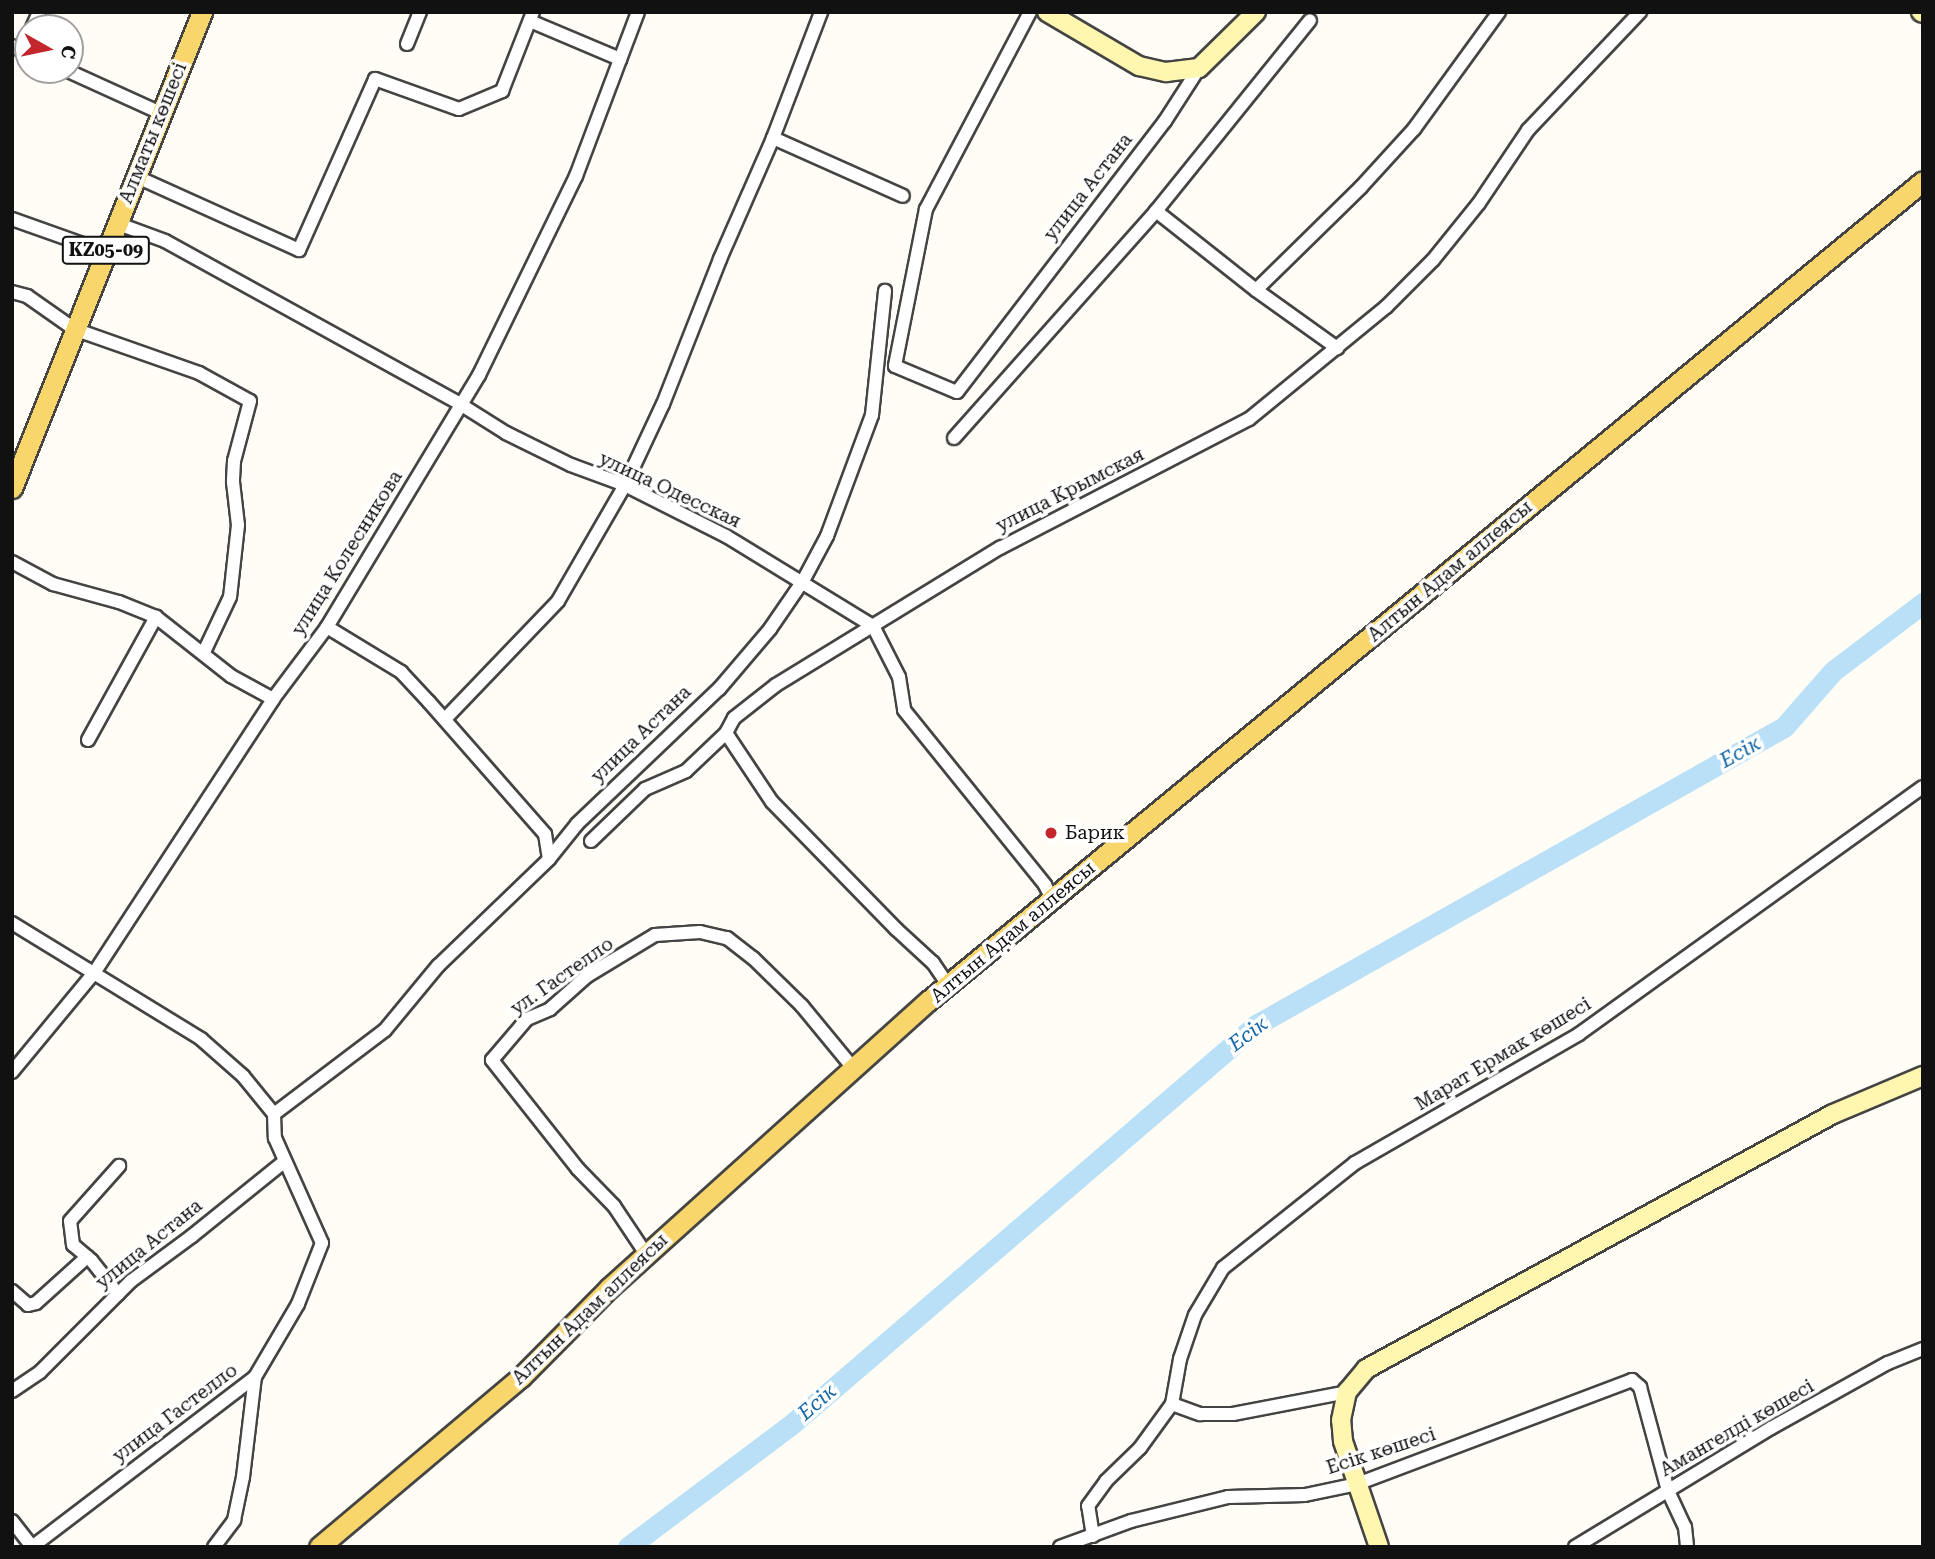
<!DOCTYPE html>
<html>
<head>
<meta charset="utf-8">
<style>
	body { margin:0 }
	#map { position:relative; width:1935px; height:1559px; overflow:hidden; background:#fffdf5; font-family:"Roboto Serif",serif }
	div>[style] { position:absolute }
	.river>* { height:21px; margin:-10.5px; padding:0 10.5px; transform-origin:10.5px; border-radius:10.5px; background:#b9e0f7 }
	.roads { filter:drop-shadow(2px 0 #444) drop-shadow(-2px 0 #444) drop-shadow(0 2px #444) drop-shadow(0 -2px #444) }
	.street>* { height:12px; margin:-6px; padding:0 6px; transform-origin:6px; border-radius:6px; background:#fff }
	.secondary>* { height:18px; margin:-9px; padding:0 9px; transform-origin:9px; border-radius:9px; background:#fff6b0 }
	.primary>* { height:19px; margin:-9.5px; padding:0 9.5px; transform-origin:9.5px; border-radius:9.5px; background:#f9d66b }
	.dots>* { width:19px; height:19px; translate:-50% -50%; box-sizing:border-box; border:4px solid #fff; border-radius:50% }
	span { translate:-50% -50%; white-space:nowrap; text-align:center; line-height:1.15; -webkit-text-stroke:7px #fff; paint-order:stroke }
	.shield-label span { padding:2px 5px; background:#fff; border:2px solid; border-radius:5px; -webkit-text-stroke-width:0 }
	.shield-label { font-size:18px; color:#111; font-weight:700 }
	.street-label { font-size:19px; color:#111 }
	.poi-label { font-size:19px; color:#111 }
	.left { translate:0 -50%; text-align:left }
	.water-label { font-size:21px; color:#1768a6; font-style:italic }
	.frame { position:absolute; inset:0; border:14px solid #111; pointer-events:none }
	.north { position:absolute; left:14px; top:14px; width:70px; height:70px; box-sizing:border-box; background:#fff; border:2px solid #a0a0a0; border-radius:50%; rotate:99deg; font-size:19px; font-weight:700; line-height:28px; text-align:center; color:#111 }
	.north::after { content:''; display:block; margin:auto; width:24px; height:32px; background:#c4262e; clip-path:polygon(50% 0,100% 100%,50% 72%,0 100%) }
</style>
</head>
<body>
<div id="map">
	<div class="river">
		<i style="left:628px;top:1547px;width:206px;rotate:-36.9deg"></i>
		<i style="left:793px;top:1423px;width:611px;rotate:-40.68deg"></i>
		<i style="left:1256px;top:1025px;width:606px;rotate:-29.44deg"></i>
		<i style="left:1784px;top:727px;width:74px;rotate:-48.8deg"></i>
		<i style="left:1833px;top:671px;width:113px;rotate:-37.1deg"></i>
	</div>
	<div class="roads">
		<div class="street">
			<i style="left:1030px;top:12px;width:223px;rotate:117.8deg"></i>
			<i style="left:926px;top:209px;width:160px;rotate:101.2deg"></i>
			<i style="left:895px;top:366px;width:67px;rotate:22.8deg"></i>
			<i style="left:957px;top:392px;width:342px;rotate:-52.5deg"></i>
			<i style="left:1165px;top:121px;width:63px;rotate:-57.3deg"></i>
			<i style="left:530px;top:21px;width:98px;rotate:22.9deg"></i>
			<i style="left:32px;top:28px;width:17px;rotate:-66deg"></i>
			<i style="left:407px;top:44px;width:35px;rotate:-68deg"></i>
			<i style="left:12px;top:46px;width:17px;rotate:24deg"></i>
			<i style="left:66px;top:70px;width:104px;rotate:24.4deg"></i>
			<i style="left:773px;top:138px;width:142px;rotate:24deg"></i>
			<i style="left:135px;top:176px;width:180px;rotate:24.3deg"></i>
			<i style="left:299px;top:250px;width:187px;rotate:-66deg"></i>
			<i style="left:375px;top:79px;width:89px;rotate:19.7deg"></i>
			<i style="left:459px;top:109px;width:47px;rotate:-22.7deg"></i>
			<i style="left:502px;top:91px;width:85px;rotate:-68.6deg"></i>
			<i style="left:1156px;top:211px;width:127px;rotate:38.3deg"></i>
			<i style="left:1256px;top:290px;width:100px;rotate:35.6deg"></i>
			<i style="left:12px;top:219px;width:99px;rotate:19.5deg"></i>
			<i style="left:116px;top:223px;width:52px;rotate:20.2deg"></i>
			<i style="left:165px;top:241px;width:337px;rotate:28.9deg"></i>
			<i style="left:460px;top:404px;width:54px;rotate:32.2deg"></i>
			<i style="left:506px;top:433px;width:72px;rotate:26.2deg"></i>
			<i style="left:571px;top:465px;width:58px;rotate:20.3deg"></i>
			<i style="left:625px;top:485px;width:113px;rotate:26.8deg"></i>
			<i style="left:726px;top:536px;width:172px;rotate:31.5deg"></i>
			<i style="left:873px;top:626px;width:57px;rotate:63deg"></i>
			<i style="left:899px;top:677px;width:33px;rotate:81deg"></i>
			<i style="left:904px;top:710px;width:225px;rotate:51.1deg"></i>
			<i style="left:1045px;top:885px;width:16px;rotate:63deg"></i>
			<i style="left:1256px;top:290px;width:147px;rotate:-44.4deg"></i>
			<i style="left:1361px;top:187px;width:79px;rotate:-47.6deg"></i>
			<i style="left:1414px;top:129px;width:145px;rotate:-54deg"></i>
			<i style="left:12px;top:292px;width:16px;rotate:15deg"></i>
			<i style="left:27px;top:296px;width:57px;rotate:35.1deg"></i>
			<i style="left:74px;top:329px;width:133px;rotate:19.4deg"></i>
			<i style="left:199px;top:373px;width:58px;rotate:28.8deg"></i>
			<i style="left:250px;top:401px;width:62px;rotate:104.9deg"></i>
			<i style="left:234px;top:461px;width:21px;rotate:93deg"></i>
			<i style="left:233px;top:482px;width:43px;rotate:83.4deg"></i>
			<i style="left:238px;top:525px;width:72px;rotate:96.3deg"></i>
			<i style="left:230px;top:597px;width:61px;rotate:115.3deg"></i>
			<i style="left:954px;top:438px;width:304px;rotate:-48.3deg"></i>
			<i style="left:1156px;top:211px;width:245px;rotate:-51.1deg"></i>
			<i style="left:12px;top:562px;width:47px;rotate:28.2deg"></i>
			<i style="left:53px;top:584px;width:68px;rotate:15.3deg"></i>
			<i style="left:119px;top:602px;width:40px;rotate:22deg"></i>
			<i style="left:156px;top:617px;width:95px;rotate:38.2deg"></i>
			<i style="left:231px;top:676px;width:48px;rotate:28.7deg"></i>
			<i style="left:327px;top:627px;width:87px;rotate:31.3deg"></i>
			<i style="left:401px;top:672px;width:41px;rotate:47deg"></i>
			<i style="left:429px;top:702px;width:176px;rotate:48.7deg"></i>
			<i style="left:545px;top:834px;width:25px;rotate:81deg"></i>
			<i style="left:445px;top:719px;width:163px;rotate:-46.2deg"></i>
			<i style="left:558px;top:601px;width:134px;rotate:-60deg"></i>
			<i style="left:625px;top:485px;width:89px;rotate:-64.9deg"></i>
			<i style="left:663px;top:404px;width:156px;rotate:-68.5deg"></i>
			<i style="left:720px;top:259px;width:132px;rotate:-66.3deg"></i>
			<i style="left:773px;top:138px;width:135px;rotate:-69.1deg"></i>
			<i style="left:88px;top:740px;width:141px;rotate:-61.1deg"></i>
			<i style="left:591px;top:841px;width:75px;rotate:-43.9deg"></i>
			<i style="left:645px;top:789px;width:45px;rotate:-23.7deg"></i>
			<i style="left:686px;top:771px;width:55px;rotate:-43.5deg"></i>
			<i style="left:12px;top:923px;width:222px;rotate:31.5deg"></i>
			<i style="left:201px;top:1039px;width:56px;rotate:41.4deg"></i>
			<i style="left:243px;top:1076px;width:49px;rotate:50.8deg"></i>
			<i style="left:274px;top:1114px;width:24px;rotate:88deg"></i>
			<i style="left:275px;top:1138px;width:115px;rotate:65.9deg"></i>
			<i style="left:322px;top:1243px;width:66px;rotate:111.5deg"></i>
			<i style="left:298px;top:1304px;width:85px;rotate:120.5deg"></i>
			<i style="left:255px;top:1377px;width:280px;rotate:142.7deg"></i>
			<i style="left:948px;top:985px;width:27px;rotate:-124deg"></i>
			<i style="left:933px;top:963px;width:50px;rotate:-137.4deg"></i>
			<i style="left:896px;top:929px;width:177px;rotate:-134.3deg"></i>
			<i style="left:772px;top:802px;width:83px;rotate:-123.7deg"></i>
			<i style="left:726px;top:733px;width:17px;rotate:-62deg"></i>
			<i style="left:734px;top:718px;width:53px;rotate:-38.2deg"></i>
			<i style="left:776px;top:685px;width:263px;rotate:-31.5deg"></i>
			<i style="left:1000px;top:548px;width:280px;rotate:-27.4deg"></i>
			<i style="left:1249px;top:419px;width:177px;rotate:-39.3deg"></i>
			<i style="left:1386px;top:307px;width:66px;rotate:-45deg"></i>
			<i style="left:1433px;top:260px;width:73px;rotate:-51.1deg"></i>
			<i style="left:1479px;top:203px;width:88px;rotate:-56.1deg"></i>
			<i style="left:1528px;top:130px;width:163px;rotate:-46.5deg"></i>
			<i style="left:12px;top:1072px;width:129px;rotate:-50.4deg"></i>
			<i style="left:94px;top:973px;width:327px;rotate:-56.8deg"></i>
			<i style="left:273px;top:699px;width:90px;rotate:-53.1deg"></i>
			<i style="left:327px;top:627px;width:294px;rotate:-58.9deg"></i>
			<i style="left:479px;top:375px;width:221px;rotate:-64deg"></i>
			<i style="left:576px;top:176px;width:175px;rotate:-69.3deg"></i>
			<i style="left:274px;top:1114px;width:139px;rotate:-37.1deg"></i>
			<i style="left:385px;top:1030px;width:83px;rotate:-50.4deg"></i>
			<i style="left:438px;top:966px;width:154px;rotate:-43.9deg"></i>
			<i style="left:549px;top:859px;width:45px;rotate:-51.3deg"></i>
			<i style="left:577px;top:824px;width:196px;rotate:-43.6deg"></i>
			<i style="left:719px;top:689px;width:79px;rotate:-49.6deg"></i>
			<i style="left:770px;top:629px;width:58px;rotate:-55.5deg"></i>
			<i style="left:803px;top:581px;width:51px;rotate:-61.9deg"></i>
			<i style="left:827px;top:536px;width:129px;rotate:-69.6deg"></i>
			<i style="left:872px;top:415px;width:125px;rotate:-84deg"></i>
			<i style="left:646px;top:1254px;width:58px;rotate:-123.7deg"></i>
			<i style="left:614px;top:1206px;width:52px;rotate:-134.2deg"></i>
			<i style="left:578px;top:1169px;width:139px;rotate:-128.3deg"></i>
			<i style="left:492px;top:1060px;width:54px;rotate:-49.5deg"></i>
			<i style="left:527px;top:1019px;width:25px;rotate:-23deg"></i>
			<i style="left:550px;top:1009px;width:50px;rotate:-41.7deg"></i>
			<i style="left:587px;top:976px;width:79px;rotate:-31.1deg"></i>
			<i style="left:655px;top:935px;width:45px;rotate:-3.8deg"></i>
			<i style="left:700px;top:932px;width:28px;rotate:13deg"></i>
			<i style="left:727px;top:938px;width:33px;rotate:38deg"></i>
			<i style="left:753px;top:958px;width:69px;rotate:44.4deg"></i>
			<i style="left:802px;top:1006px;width:82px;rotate:50.5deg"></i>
			<i style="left:12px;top:1291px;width:21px;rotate:41deg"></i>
			<i style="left:28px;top:1305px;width:8px;rotate:-14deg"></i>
			<i style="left:36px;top:1303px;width:69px;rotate:-42deg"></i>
			<i style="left:118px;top:1294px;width:43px;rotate:-128.5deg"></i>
			<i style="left:91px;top:1260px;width:23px;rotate:-140deg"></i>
			<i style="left:73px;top:1245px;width:24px;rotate:-97deg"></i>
			<i style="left:70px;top:1221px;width:74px;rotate:-48.3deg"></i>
			<i style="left:12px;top:1391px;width:34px;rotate:-34deg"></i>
			<i style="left:40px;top:1372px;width:129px;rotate:-45deg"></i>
			<i style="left:131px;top:1281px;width:76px;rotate:-36.4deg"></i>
			<i style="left:192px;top:1236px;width:119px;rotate:-38.9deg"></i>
			<i style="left:1172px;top:1404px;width:30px;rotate:20deg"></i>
			<i style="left:1200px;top:1414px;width:33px"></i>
			<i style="left:1233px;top:1414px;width:116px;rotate:-10.9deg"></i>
			<i style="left:12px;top:1521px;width:33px;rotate:52deg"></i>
			<i style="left:1093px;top:1536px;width:30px;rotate:-99deg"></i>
			<i style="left:1088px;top:1506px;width:31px;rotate:-54deg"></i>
			<i style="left:1106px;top:1481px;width:47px;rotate:-44.1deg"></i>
			<i style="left:1140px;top:1448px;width:54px;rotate:-54deg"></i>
			<i style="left:1172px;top:1404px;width:46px;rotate:-79.9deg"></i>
			<i style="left:1180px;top:1359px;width:46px;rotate:-71.2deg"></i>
			<i style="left:1195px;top:1315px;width:55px;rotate:-59.2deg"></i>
			<i style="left:1223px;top:1268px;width:169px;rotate:-38.5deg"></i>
			<i style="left:1355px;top:1163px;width:258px;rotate:-29.9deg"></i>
			<i style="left:1579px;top:1034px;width:423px;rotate:-35.7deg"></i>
			<i style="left:214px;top:1547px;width:34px;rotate:-53deg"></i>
			<i style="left:234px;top:1520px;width:44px;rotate:-78.2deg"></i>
			<i style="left:243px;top:1477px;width:101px;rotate:-83.2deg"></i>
			<i style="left:1060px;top:1547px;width:76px;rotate:-20.1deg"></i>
			<i style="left:1131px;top:1521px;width:100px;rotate:-13.9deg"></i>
			<i style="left:1228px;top:1497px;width:77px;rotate:-1.5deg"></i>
			<i style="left:1305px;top:1495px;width:53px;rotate:-11.9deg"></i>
			<i style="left:1357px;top:1484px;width:294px;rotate:-20.7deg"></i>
			<i style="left:1632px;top:1380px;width:11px;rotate:41deg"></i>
			<i style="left:1640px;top:1387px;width:108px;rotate:74.9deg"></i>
			<i style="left:1668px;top:1491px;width:40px;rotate:65deg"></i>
			<i style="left:1685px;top:1527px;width:20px;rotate:84deg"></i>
			<i style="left:1575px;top:1547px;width:229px;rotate:-31.3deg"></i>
			<i style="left:1771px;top:1428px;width:134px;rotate:-29.1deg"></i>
			<i style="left:1888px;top:1363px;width:38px;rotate:-22deg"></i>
		</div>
		<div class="secondary">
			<i style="left:1047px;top:12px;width:107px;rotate:30.4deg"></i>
			<i style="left:1139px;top:66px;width:28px;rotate:13deg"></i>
			<i style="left:1166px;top:72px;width:33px;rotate:-7deg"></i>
			<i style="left:1199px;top:68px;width:80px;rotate:-44.5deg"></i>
			<i style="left:1921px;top:12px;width:2px;rotate:27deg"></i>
			<i style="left:1379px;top:1547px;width:112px;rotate:-108.8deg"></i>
			<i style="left:1343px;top:1441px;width:21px;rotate:-95deg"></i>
			<i style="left:1341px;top:1420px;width:29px;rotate:-78deg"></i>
			<i style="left:1347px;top:1392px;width:30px;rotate:-50deg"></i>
			<i style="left:1366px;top:1369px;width:532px;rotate:-28.64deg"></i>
			<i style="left:1833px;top:1114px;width:98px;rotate:-22.9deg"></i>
		</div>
		<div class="primary">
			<i style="left:12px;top:488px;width:513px;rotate:-68.24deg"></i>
			<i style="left:319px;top:1547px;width:264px;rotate:-40.1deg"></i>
			<i style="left:521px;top:1377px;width:125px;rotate:-45.3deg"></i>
			<i style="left:609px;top:1288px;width:429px;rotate:-42deg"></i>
			<i style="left:928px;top:1001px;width:1289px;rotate:-39.49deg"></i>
		</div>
	</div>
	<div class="dots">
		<i style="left:1051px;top:833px;background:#c4262e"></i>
	</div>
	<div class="shield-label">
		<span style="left:106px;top:250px">KZ05-09</span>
	</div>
	<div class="street-label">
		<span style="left:153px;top:133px;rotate:-68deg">Алматы көшесі</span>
		<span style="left:1088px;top:187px;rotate:-52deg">улица Астана</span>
		<span style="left:670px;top:490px;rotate:25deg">улица Одесская</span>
		<span style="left:1070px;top:490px;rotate:-27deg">улица Крымская</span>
		<span style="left:347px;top:553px;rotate:-58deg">улица Колесникова</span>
		<span style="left:1450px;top:571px;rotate:-40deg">Алтын Адам аллеясы</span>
		<span style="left:641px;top:734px;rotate:-44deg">улица Астана</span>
		<span style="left:1013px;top:932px;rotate:-40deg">Алтын Адам аллеясы</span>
		<span style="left:562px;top:976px;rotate:-35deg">ул. Гастелло</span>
		<span style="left:1503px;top:1054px;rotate:-31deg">Марат Ермак көшесі</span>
		<span style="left:149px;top:1244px;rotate:-39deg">улица Астана</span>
		<span style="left:590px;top:1309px;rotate:-44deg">Алтын Адам аллеясы</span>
		<span style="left:175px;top:1413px;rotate:-37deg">улица Гастелло</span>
		<span style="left:1737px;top:1428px;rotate:-30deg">Амангелді көшесі</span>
		<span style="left:1381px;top:1451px;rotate:-18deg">Есік көшесі</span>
	</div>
	<div class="poi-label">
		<span class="left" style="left:1065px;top:833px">Барик</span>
	</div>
	<div class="water-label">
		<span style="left:1740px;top:752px;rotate:-29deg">Есік</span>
		<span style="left:1248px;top:1034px;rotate:-37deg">Есік</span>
		<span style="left:817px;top:1402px;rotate:-41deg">Есік</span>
	</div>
	<div class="frame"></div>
	<div class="north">С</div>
</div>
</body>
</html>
